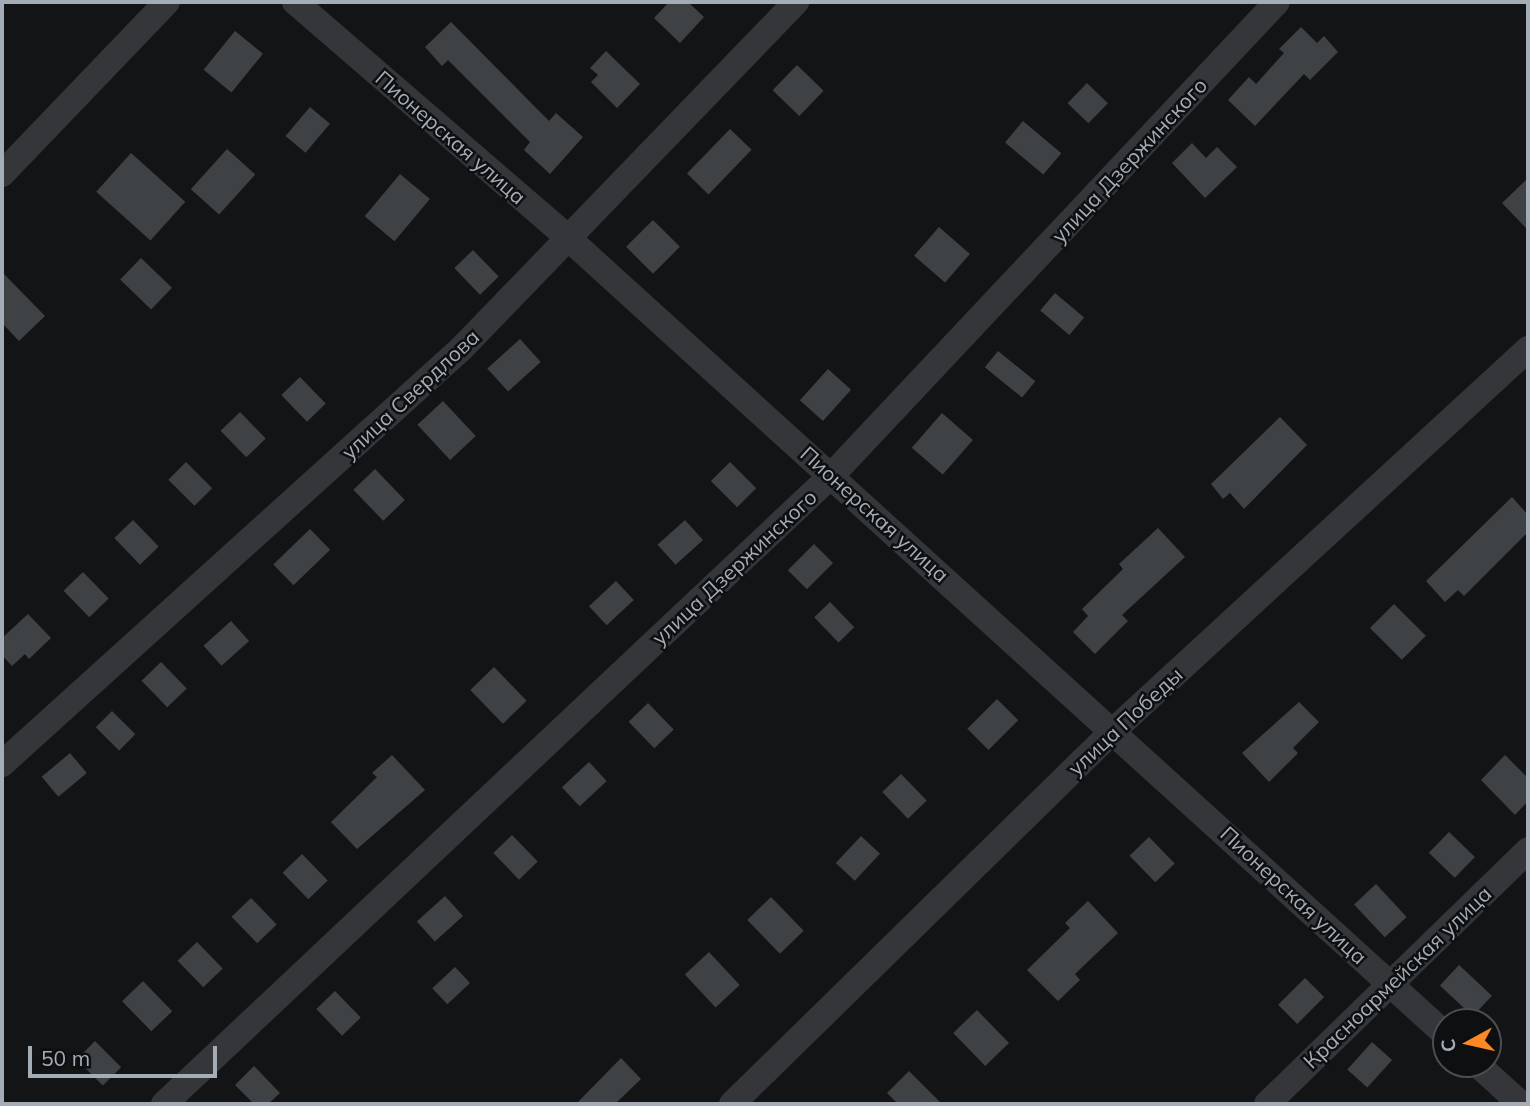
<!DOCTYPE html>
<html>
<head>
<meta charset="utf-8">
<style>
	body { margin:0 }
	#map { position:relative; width:1530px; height:1106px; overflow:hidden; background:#131415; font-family:Mulish,sans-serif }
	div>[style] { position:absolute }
	.building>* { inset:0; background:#3f4245; transform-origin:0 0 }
	.minor>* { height:26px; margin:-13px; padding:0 13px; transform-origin:13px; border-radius:13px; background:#34363a }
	span { translate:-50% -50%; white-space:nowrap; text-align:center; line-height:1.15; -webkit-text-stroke:5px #0e0f10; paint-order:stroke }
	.street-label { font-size:21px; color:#a4adb6 }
	.frame { position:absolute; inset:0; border:4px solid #a4adb6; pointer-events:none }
	.north { position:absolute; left:1432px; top:1008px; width:70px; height:70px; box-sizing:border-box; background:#0e0f10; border:2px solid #4a4e52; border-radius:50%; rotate:262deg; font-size:19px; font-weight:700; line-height:28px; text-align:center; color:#a4adb6 }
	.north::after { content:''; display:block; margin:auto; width:24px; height:32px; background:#fc8925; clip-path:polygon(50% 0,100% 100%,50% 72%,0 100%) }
	.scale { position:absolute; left:28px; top:1046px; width:189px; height:32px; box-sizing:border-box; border:4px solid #a4adb6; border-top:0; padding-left:9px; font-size:21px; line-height:24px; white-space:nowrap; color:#a4adb6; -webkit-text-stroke:5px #0e0f10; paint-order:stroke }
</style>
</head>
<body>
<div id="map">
	<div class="building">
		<i style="clip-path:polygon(669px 2px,688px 2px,704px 17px,680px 43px,654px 18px)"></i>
		<i style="clip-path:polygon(451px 22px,549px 121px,556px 113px,583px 137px,550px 174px,524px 150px,530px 142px,448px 60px,442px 66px,425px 47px)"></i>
		<i style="clip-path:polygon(1301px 27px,1317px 43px,1324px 36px,1338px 52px,1310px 80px,1304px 74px,1255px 126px,1228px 100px,1249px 77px,1256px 84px,1284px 53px,1279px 49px)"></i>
		<i style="left:235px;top:31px;width:36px;height:50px;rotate:39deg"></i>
		<i style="clip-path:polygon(606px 51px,640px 84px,617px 108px,591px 82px,598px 75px,590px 68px)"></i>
		<i style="left:797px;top:65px;width:37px;height:35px;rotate:44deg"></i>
		<i style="left:1087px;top:83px;width:29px;height:28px;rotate:44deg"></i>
		<i style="left:310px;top:107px;width:26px;height:38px;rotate:40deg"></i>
		<i style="left:1023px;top:121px;width:50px;height:28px;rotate:40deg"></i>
		<i style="left:730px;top:129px;width:30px;height:62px;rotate:44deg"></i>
		<i style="clip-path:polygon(1192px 143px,1206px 158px,1217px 147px,1237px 167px,1205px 198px,1172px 163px)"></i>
		<i style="left:227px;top:149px;width:38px;height:54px;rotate:42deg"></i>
		<i style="left:131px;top:153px;width:73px;height:52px;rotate:42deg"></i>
		<i style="left:400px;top:174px;width:39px;height:55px;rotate:40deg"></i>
		<i style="clip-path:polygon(1528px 178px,1528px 230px,1502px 203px)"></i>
		<i style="left:653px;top:220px;width:38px;height:38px;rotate:45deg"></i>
		<i style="left:939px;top:227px;width:41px;height:38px;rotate:41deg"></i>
		<i style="left:473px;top:250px;width:37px;height:26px;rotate:46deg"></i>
		<i style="left:141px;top:258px;width:43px;height:30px;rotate:44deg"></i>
		<i style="clip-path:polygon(2px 272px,45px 316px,19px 341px,2px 323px)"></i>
		<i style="left:1055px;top:293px;width:38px;height:23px;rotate:40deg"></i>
		<i style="left:520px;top:339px;width:31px;height:44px;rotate:48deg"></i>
		<i style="left:998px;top:351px;width:48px;height:21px;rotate:39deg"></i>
		<i style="left:828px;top:369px;width:31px;height:42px;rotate:42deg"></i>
		<i style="left:300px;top:377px;width:37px;height:26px;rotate:46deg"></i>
		<i style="left:443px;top:401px;width:48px;height:35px;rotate:47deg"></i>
		<i style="left:240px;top:412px;width:37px;height:27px;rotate:46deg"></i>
		<i style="left:942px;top:413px;width:41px;height:46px;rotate:41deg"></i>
		<i style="clip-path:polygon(1280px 417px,1307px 445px,1244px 509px,1230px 493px,1223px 499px,1211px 484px)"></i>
		<i style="left:186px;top:462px;width:37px;height:25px;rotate:45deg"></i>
		<i style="left:730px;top:462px;width:37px;height:27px;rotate:45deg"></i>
		<i style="left:375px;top:469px;width:43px;height:30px;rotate:46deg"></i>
		<i style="clip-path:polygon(1512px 497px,1528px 515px,1528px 532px,1464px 596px,1458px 590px,1445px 602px,1426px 581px)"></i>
		<i style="left:133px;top:520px;width:37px;height:26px;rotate:46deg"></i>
		<i style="left:685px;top:520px;width:27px;height:37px;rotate:48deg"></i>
		<i style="clip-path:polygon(1158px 528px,1185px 557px,1122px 615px,1128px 621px,1095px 654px,1073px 632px,1088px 616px,1082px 609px,1123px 569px,1119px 564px)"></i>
		<i style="left:310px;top:529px;width:29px;height:51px;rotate:46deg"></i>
		<i style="left:814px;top:544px;width:27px;height:37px;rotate:45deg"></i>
		<i style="left:83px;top:572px;width:37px;height:27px;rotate:46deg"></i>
		<i style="left:616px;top:581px;width:26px;height:37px;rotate:47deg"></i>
		<i style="left:830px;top:602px;width:35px;height:22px;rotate:46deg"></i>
		<i style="left:1394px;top:604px;width:45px;height:34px;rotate:45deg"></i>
		<i style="clip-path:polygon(28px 614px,51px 638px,29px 659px,25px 654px,12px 666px,2px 655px,2px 638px)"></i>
		<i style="left:231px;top:621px;width:27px;height:37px;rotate:48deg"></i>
		<i style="left:161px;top:662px;width:37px;height:27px;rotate:46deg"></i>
		<i style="left:494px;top:667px;width:47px;height:33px;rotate:46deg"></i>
		<i style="left:997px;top:699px;width:30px;height:42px;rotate:45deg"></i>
		<i style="clip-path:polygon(1299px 702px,1319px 722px,1293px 748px,1298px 753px,1269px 782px,1242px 753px)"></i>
		<i style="left:648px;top:703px;width:37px;height:27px;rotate:46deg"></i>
		<i style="left:112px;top:711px;width:33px;height:23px;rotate:45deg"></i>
		<i style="left:70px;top:753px;width:26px;height:37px;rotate:50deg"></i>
		<i style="clip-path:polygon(392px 755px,425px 790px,357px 849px,331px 822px,377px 777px,372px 773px)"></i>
		<i style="clip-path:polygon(1505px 755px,1528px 778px,1528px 801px,1515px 815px,1481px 780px)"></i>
		<i style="left:589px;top:762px;width:26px;height:37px;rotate:47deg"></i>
		<i style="left:901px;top:774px;width:37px;height:26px;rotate:46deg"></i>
		<i style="left:1449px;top:832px;width:36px;height:29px;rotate:44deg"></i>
		<i style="left:512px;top:835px;width:37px;height:26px;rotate:46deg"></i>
		<i style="left:861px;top:836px;width:26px;height:37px;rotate:43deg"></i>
		<i style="left:1149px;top:837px;width:37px;height:27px;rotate:46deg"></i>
		<i style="left:302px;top:854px;width:37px;height:27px;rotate:46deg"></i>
		<i style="left:1376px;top:884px;width:45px;height:30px;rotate:47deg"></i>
		<i style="left:445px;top:896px;width:27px;height:38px;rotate:48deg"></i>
		<i style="left:771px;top:897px;width:47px;height:33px;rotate:46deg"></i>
		<i style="left:251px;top:898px;width:37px;height:27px;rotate:46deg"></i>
		<i style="clip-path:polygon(1088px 901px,1118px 933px,1075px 974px,1080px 980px,1058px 1001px,1027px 970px,1070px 928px,1065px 923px)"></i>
		<i style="left:197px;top:942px;width:37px;height:27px;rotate:46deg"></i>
		<i style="left:709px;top:952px;width:45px;height:33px;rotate:47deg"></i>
		<i style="left:1459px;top:965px;width:45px;height:28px;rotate:43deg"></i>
		<i style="left:455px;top:967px;width:22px;height:31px;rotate:47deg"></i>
		<i style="left:1305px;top:978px;width:27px;height:38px;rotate:45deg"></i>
		<i style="left:143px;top:981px;width:42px;height:29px;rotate:46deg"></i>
		<i style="left:335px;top:991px;width:37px;height:26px;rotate:46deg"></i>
		<i style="left:977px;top:1010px;width:46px;height:33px;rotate:46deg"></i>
		<i style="left:95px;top:1041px;width:37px;height:26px;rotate:45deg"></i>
		<i style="left:1372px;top:1042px;width:27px;height:37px;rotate:42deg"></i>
		<i style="clip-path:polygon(621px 1058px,641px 1079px,615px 1104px,576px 1104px)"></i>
		<i style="clip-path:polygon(254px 1066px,280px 1093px,268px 1104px,254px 1104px,235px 1085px)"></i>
		<i style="clip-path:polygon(909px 1071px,942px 1104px,898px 1104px,887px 1093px)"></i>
	</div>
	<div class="minor">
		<i style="left:295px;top:2px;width:361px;rotate:40.8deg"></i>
		<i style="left:568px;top:238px;width:1186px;rotate:42.23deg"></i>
		<i style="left:2px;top:174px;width:238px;rotate:-46.2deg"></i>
		<i style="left:2px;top:764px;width:620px;rotate:-42.12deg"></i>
		<i style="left:462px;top:348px;width:481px;rotate:-46deg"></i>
		<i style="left:1477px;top:1064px;width:59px;rotate:42.3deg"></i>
		<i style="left:164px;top:1104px;width:918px;rotate:-43.28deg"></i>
		<i style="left:832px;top:475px;width:649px;rotate:-46.75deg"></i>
		<i style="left:732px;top:1104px;width:535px;rotate:-44.39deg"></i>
		<i style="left:1114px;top:730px;width:563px;rotate:-42.62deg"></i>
		<i style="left:1267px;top:1104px;width:364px;rotate:-44.2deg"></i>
	</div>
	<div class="street-label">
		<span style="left:451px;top:137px;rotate:41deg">Пионерская улица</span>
		<span style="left:1129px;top:160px;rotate:-47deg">улица Дзержинского</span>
		<span style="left:410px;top:394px;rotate:-43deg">улица Свердлова</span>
		<span style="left:875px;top:514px;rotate:42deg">Пионерская улица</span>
		<span style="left:734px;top:567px;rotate:-43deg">улица Дзержинского</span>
		<span style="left:1125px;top:721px;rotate:-43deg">улица Победы</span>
		<span style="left:1294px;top:895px;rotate:43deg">Пионерская улица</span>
		<span style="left:1397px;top:977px;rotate:-44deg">Красноармейская улица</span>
	</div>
	<div class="frame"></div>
	<div class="north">С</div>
	<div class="scale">50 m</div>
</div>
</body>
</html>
